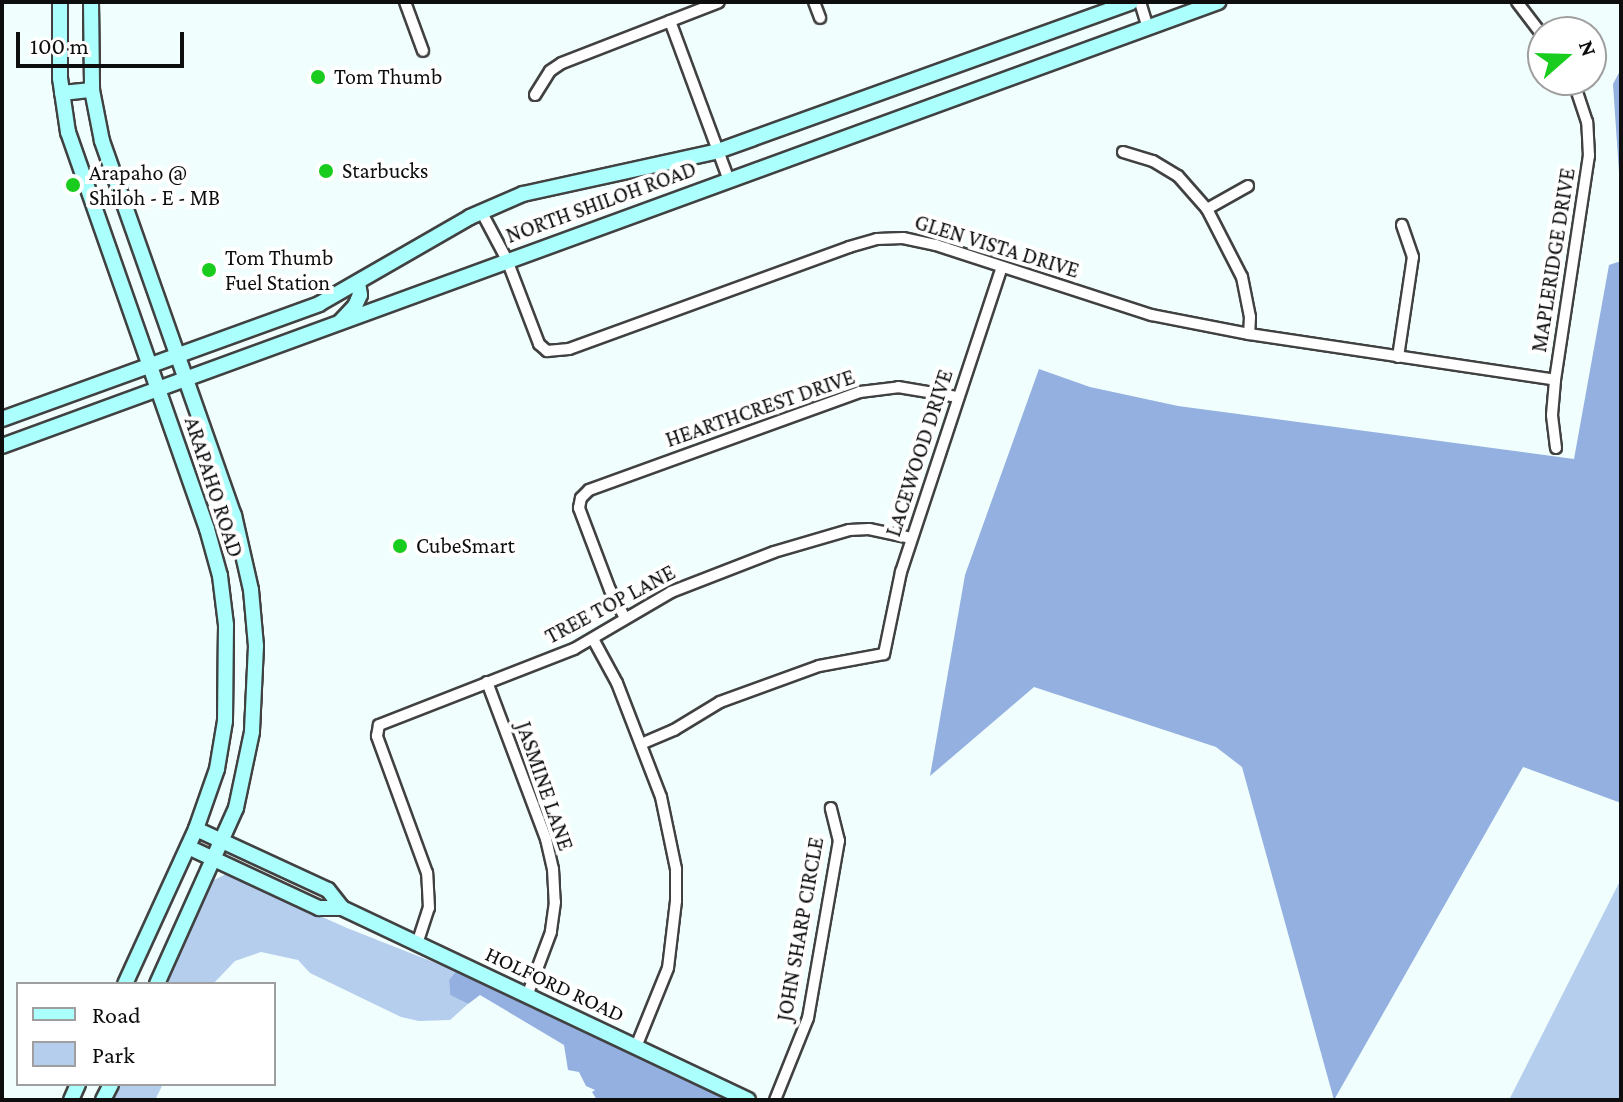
<!DOCTYPE html>
<html>
<head>
<meta charset="utf-8">
<style>
	body { margin:0 }
	#map { position:relative; width:1623px; height:1102px; overflow:hidden; background:#f0fffd; font-family:"Crimson Pro",serif }
	div>[style] { position:absolute }
	.green>* { inset:0; background:#b5ceee }
	.forest>* { inset:0; background:#93b0e0 }
	.roads { filter:drop-shadow(2px 0 #414141) drop-shadow(-2px 0 #414141) drop-shadow(0 2px #414141) drop-shadow(0 -2px #414141) }
	.street>* { height:10px; margin:-5px; padding:0 5px; transform-origin:5px; border-radius:5px; background:#fff }
	.secondary>* { height:14px; margin:-7px; padding:0 7px; transform-origin:7px; border-radius:7px; background:#abfffc }
	.dots>* { width:22px; height:22px; translate:-50% -50%; box-sizing:border-box; border:4px solid #fff; border-radius:50% }
	span { translate:-50% -50%; white-space:nowrap; text-align:center; line-height:1.15; -webkit-text-stroke:8px #fff; paint-order:stroke }
	.poi-label { font-size:22px; color:#0e0e0e }
	.left { translate:0 -50%; text-align:left }
	.street-label { font-size:22px; color:#0e0e0e }
	.frame { position:absolute; inset:0; border:4px solid #0e0e0e; pointer-events:none }
	.legend { position:absolute; left:16px; top:982px; width:260px; height:104px; box-sizing:border-box; background:#fff; border:2px solid #9f9f9f; margin:0; padding:10px 14px; list-style:none; font-size:24px; color:#0e0e0e }
	.legend li { display:flex; align-items:center; gap:16px; height:40px }
	.legend b { width:40px; border:2px solid #9f9f9f }
	.north { position:absolute; left:1527px; top:16px; width:80px; height:80px; box-sizing:border-box; background:#fff; border:2px solid #9f9f9f; border-radius:50%; rotate:70deg; font-size:22px; font-weight:700; line-height:32px; text-align:center; color:#0e0e0e }
	.north::after { content:''; display:block; margin:auto; width:28px; height:36px; background:#19cc1e; clip-path:polygon(50% 0,100% 100%,50% 72%,0 100%) }
	.scale { position:absolute; left:16px; top:32px; width:168px; height:36px; box-sizing:border-box; border:4px solid #0e0e0e; border-top:0; padding-left:10px; font-size:24px; line-height:28px; white-space:nowrap; color:#0e0e0e; -webkit-text-stroke:6px #fff; paint-order:stroke }
</style>
</head>
<body>
<div id="map">
	<div class="green">
		<i style="clip-path:polygon(226px 874px,347px 928px,456px 971px,449px 980px,450px 995px,468px 1004px,450px 1020px,419px 1021px,401px 1017px,310px 973px,298px 960px,261px 952px,235px 961px,213px 984px,165px 984px,214px 880px)"></i>
		<i style="clip-path:polygon(1621px 879px,1621px 1100px,1509px 1100px)"></i>
		<i style="clip-path:polygon(118px 1084px,163px 1084px,155px 1100px,110px 1100px)"></i>
	</div>
	<div class="forest">
		<i style="clip-path:polygon(1621px 69px,1621px 202px,1613px 84px)"></i>
		<i style="clip-path:polygon(1621px 261px,1621px 803px,1523px 767px,1334px 1100px,1242px 767px,1216px 747px,1034px 687px,930px 776px,965px 575px,1039px 369px,1090px 387px,1178px 406px,1574px 459px,1609px 265px)"></i>
		<i style="clip-path:polygon(456px 971px,728px 1100px,597px 1100px,592px 1092px,595px 1090px,586px 1086px,579px 1072px,568px 1070px,564px 1045px,480px 995px,468px 1004px,450px 995px,449px 980px)"></i>
	</div>
	<div class="roads">
		<div class="street">
			<i style="left:405px;top:2px;width:52px;rotate:69.8deg"></i>
			<i style="left:814px;top:2px;width:17px;rotate:69deg"></i>
			<i style="left:1140px;top:2px;width:27px;rotate:73deg"></i>
			<i style="left:1517px;top:2px;width:43px;rotate:52.6deg"></i>
			<i style="left:670px;top:21px;width:167px;rotate:69.7deg"></i>
			<i style="left:535px;top:95px;width:28px;rotate:-58deg"></i>
			<i style="left:550px;top:71px;width:14px;rotate:-34deg"></i>
			<i style="left:562px;top:63px;width:168px;rotate:-21.2deg"></i>
			<i style="left:1123px;top:152px;width:31px;rotate:17deg"></i>
			<i style="left:1153px;top:161px;width:29px;rotate:31deg"></i>
			<i style="left:1178px;top:176px;width:44px;rotate:48.7deg"></i>
			<i style="left:1207px;top:209px;width:76px;rotate:62.8deg"></i>
			<i style="left:1242px;top:277px;width:41px;rotate:78.7deg"></i>
			<i style="left:1250px;top:317px;width:17px;rotate:93deg"></i>
			<i style="left:1207px;top:209px;width:47px;rotate:-29.3deg"></i>
			<i style="left:481px;top:211px;width:55px;rotate:62deg"></i>
			<i style="left:507px;top:260px;width:90px;rotate:69.1deg"></i>
			<i style="left:539px;top:344px;width:11px;rotate:41deg"></i>
			<i style="left:547px;top:351px;width:22px;rotate:-5deg"></i>
			<i style="left:569px;top:349px;width:298px;rotate:-20deg"></i>
			<i style="left:849px;top:247px;width:29px;rotate:-16deg"></i>
			<i style="left:877px;top:239px;width:26px;rotate:-2deg"></i>
			<i style="left:903px;top:238px;width:34px;rotate:12deg"></i>
			<i style="left:936px;top:245px;width:227px;rotate:18deg"></i>
			<i style="left:1152px;top:315px;width:99px;rotate:11.1deg"></i>
			<i style="left:1249px;top:334px;width:309px;rotate:8.5deg"></i>
			<i style="left:1398px;top:357px;width:101px;rotate:-81.5deg"></i>
			<i style="left:1413px;top:257px;width:34px;rotate:-109deg"></i>
			<i style="left:1556px;top:448px;width:33px;rotate:-97deg"></i>
			<i style="left:1552px;top:415px;width:35px;rotate:-85deg"></i>
			<i style="left:1555px;top:380px;width:227px;rotate:-81.4deg"></i>
			<i style="left:1589px;top:156px;width:34px;rotate:-93deg"></i>
			<i style="left:1587px;top:122px;width:44px;rotate:-108.4deg"></i>
			<i style="left:625px;top:618px;width:32px;rotate:-118deg"></i>
			<i style="left:610px;top:590px;width:88px;rotate:-110.7deg"></i>
			<i style="left:579px;top:508px;width:10px;rotate:-79deg"></i>
			<i style="left:581px;top:498px;width:11px;rotate:-45deg"></i>
			<i style="left:589px;top:490px;width:288px;rotate:-19.9deg"></i>
			<i style="left:860px;top:392px;width:38px;rotate:-7deg"></i>
			<i style="left:898px;top:387px;width:61px;rotate:9.5deg"></i>
			<i style="left:593px;top:639px;width:50px;rotate:61.4deg"></i>
			<i style="left:617px;top:683px;width:122px;rotate:68.9deg"></i>
			<i style="left:661px;top:797px;width:74px;rotate:78.2deg"></i>
			<i style="left:676px;top:869px;width:32px;rotate:90deg"></i>
			<i style="left:676px;top:901px;width:67px;rotate:96.8deg"></i>
			<i style="left:668px;top:968px;width:85px;rotate:112.1deg"></i>
			<i style="left:487px;top:682px;width:168px;rotate:69.4deg"></i>
			<i style="left:546px;top:839px;width:31px;rotate:77deg"></i>
			<i style="left:553px;top:869px;width:33px;rotate:87deg"></i>
			<i style="left:555px;top:902px;width:30px;rotate:98deg"></i>
			<i style="left:551px;top:932px;width:68px;rotate:110.6deg"></i>
			<i style="left:641px;top:744px;width:36px;rotate:-23deg"></i>
			<i style="left:674px;top:730px;width:54px;rotate:-31.3deg"></i>
			<i style="left:720px;top:702px;width:105px;rotate:-20deg"></i>
			<i style="left:819px;top:666px;width:66px;rotate:-10.5deg"></i>
			<i style="left:884px;top:654px;width:84px;rotate:-78.3deg"></i>
			<i style="left:901px;top:572px;width:321px;rotate:-71.7deg"></i>
			<i style="left:417px;top:944px;width:38px;rotate:-72deg"></i>
			<i style="left:429px;top:908px;width:35px;rotate:-93deg"></i>
			<i style="left:427px;top:873px;width:146px;rotate:-110.1deg"></i>
			<i style="left:377px;top:736px;width:11px;rotate:-80deg"></i>
			<i style="left:379px;top:725px;width:209px;rotate:-21.3deg"></i>
			<i style="left:574px;top:649px;width:113px;rotate:-30.4deg"></i>
			<i style="left:671px;top:592px;width:110px;rotate:-21.2deg"></i>
			<i style="left:774px;top:552px;width:78px;rotate:-16.3deg"></i>
			<i style="left:849px;top:530px;width:20px;rotate:-3deg"></i>
			<i style="left:869px;top:529px;width:43px;rotate:12.1deg"></i>
			<i style="left:775px;top:1100px;width:88px;rotate:-68.1deg"></i>
			<i style="left:808px;top:1018px;width:180px;rotate:-80.1deg"></i>
			<i style="left:839px;top:841px;width:34px;rotate:-104deg"></i>
		</div>
		<div class="secondary">
			<i style="left:60px;top:2px;width:76px;rotate:90deg"></i>
			<i style="left:60px;top:78px;width:55px;rotate:81.6deg"></i>
			<i style="left:68px;top:132px;width:421px;rotate:70.7deg"></i>
			<i style="left:207px;top:529px;width:49px;rotate:74.5deg"></i>
			<i style="left:220px;top:576px;width:49px;rotate:83deg"></i>
			<i style="left:226px;top:625px;width:96px;rotate:90.6deg"></i>
			<i style="left:225px;top:721px;width:49px;rotate:99.5deg"></i>
			<i style="left:217px;top:769px;width:64px;rotate:109.3deg"></i>
			<i style="left:196px;top:829px;width:170px;rotate:114.6deg"></i>
			<i style="left:91px;top:2px;width:88px;rotate:89.3deg"></i>
			<i style="left:92px;top:90px;width:52px;rotate:78.9deg"></i>
			<i style="left:102px;top:141px;width:397px;rotate:70.6deg"></i>
			<i style="left:234px;top:515px;width:77px;rotate:77.2deg"></i>
			<i style="left:251px;top:590px;width:56px;rotate:84.9deg"></i>
			<i style="left:256px;top:646px;width:86px;rotate:92.7deg"></i>
			<i style="left:252px;top:732px;width:78px;rotate:101.9deg"></i>
			<i style="left:236px;top:808px;width:193px;rotate:114.2deg"></i>
			<i style="left:62px;top:93px;width:30px;rotate:-6deg"></i>
			<i style="left:340px;top:322px;width:22px;rotate:-47deg"></i>
			<i style="left:355px;top:306px;width:12px;rotate:-66deg"></i>
			<i style="left:360px;top:295px;width:12px;rotate:-99deg"></i>
			<i style="left:2px;top:419px;width:337px;rotate:-19.9deg"></i>
			<i style="left:319px;top:304px;width:174px;rotate:-29.9deg"></i>
			<i style="left:470px;top:217px;width:58px;rotate:-23.5deg"></i>
			<i style="left:523px;top:194px;width:200px;rotate:-12.4deg"></i>
			<i style="left:718px;top:151px;width:439px;rotate:-19.8deg"></i>
			<i style="left:2px;top:446px;width:1295px;rotate:-20.06deg"></i>
			<i style="left:196px;top:829px;width:145px;rotate:24.8deg"></i>
			<i style="left:328px;top:890px;width:23px;rotate:52deg"></i>
			<i style="left:188px;top:847px;width:145px;rotate:25deg"></i>
			<i style="left:319px;top:908px;width:23px"></i>
			<i style="left:342px;top:908px;width:449px;rotate:25.3deg"></i>
			<i style="left:71px;top:1100px;width:17px;rotate:-66deg"></i>
			<i style="left:103px;top:1100px;width:18px;rotate:-63deg"></i>
		</div>
	</div>
	<div class="dots">
		<i style="left:318px;top:77px;background:#19cc1e"></i>
		<i style="left:326px;top:171px;background:#19cc1e"></i>
		<i style="left:73px;top:185px;background:#19cc1e"></i>
		<i style="left:209px;top:270px;background:#19cc1e"></i>
		<i style="left:400px;top:546px;background:#19cc1e"></i>
	</div>
	<div class="poi-label">
		<span class="left" style="left:334px;top:77px">Tom Thumb</span>
		<span class="left" style="left:342px;top:171px">Starbucks</span>
		<span class="left" style="left:89px;top:185px">Arapaho @<br>Shiloh - E - MB</span>
		<span class="left" style="left:225px;top:270px">Tom Thumb<br>Fuel Station</span>
		<span class="left" style="left:416px;top:546px">CubeSmart</span>
	</div>
	<div class="street-label">
		<span style="left:601px;top:202px;rotate:-20deg">NORTH SHILOH ROAD</span>
		<span style="left:997px;top:246px;rotate:17deg">GLEN VISTA DRIVE</span>
		<span style="left:1553px;top:260px;rotate:-81deg">MAPLERIDGE DRIVE</span>
		<span style="left:760px;top:408px;rotate:-19deg">HEARTHCREST DRIVE</span>
		<span style="left:919px;top:453px;rotate:-72deg">LACEWOOD DRIVE</span>
		<span style="left:214px;top:487px;rotate:72deg">ARAPAHO ROAD</span>
		<span style="left:610px;top:604px;rotate:-28deg">TREE TOP LANE</span>
		<span style="left:545px;top:786px;rotate:71deg">JASMINE LANE</span>
		<span style="left:800px;top:929px;rotate:-80deg">JOHN SHARP CIRCLE</span>
		<span style="left:555px;top:984px;rotate:25deg">HOLFORD ROAD</span>
	</div>
	<div class="frame"></div>
	<ul class="legend">
	<li><b style="height:10px;background:#abfffc"></b>Road</li>
	<li><b style="height:22px;background:#b5ceee"></b>Park</li>
	</ul>
	<div class="north">N</div>
	<div class="scale">100 m</div>
</div>
</body>
</html>
